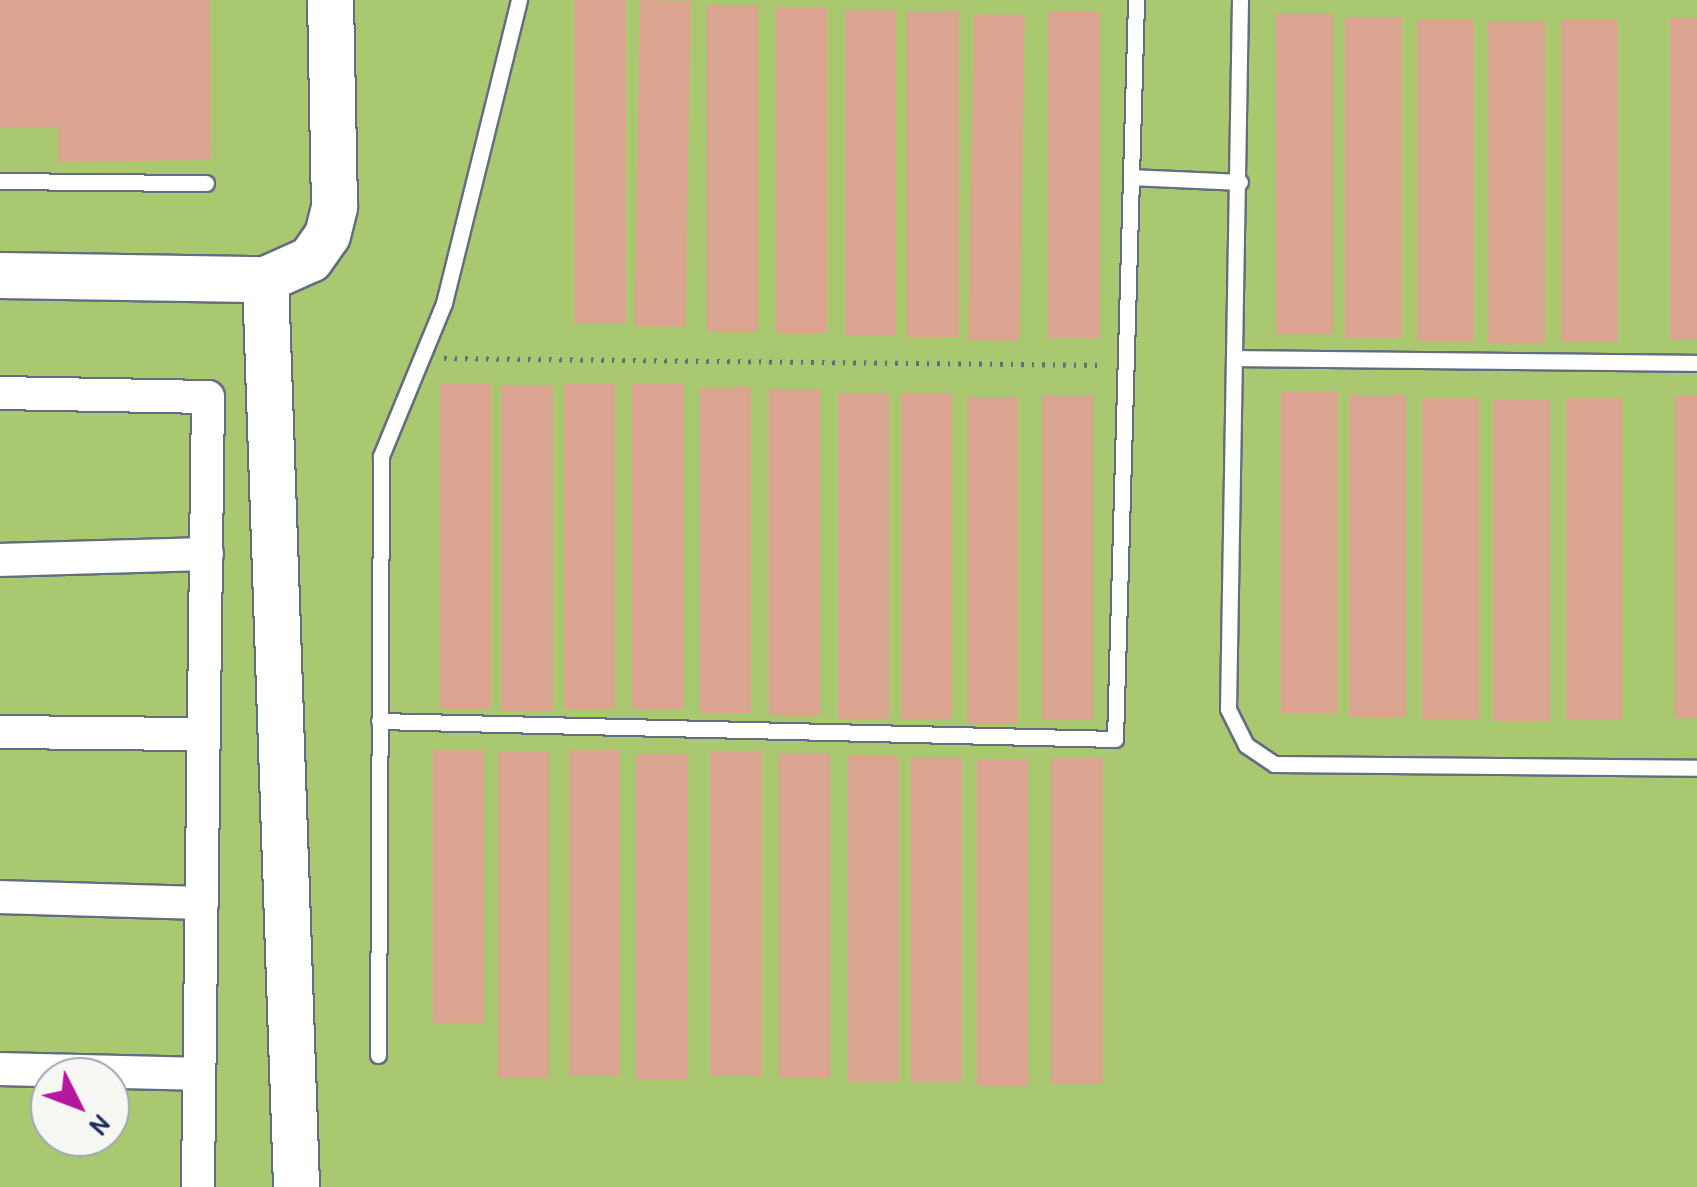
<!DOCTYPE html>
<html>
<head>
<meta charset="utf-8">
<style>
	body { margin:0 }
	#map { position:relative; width:1697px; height:1187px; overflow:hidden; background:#ebdfbf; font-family:"Patrick Hand",sans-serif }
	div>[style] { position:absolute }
	.green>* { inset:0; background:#aac86f }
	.building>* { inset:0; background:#dca591; transform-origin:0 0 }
	.path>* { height:5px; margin-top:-2.5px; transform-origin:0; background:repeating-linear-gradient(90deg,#646d80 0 2.5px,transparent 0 10.5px) }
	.roads { filter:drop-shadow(2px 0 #646d80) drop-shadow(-2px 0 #646d80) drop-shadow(0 2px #646d80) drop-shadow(0 -2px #646d80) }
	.lane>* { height:15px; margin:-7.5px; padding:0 7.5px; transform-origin:7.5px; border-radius:7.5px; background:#fff }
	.street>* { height:32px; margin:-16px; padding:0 16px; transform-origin:16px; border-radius:16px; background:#fff }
	.secondary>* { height:45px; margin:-22.5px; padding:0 22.5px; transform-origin:22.5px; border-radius:22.5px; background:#fff }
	span { translate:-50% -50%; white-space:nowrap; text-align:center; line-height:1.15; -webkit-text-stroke:10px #f6f6f2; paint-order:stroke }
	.north { position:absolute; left:30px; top:1057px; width:100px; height:100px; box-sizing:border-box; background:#f6f6f2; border:2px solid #9ea6b7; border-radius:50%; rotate:132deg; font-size:28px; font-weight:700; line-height:40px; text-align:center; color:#1b2f5e }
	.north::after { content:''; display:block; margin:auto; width:35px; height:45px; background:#b5179e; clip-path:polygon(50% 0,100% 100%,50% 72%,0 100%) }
</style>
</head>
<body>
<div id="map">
	<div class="green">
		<i style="clip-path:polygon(evenodd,0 0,1697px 0,1697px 1187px,0 1187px,0 0,50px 1077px,110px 1077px,110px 1137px,50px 1137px,50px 1077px)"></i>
	</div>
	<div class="building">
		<i style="clip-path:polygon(0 0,210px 0,211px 160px,58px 162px,58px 127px,0 128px)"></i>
		<i style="left:574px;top:0;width:52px;height:324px"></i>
		<i style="left:640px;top:0;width:51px;height:326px;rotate:1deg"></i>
		<i style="left:707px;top:5px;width:51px;height:326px"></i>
		<i style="left:776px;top:7px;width:51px;height:326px"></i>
		<i style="left:896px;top:10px;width:326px;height:51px;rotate:90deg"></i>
		<i style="left:907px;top:11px;width:52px;height:326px"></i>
		<i style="left:1100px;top:12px;width:326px;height:52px;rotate:90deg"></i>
		<i style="left:1276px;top:13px;width:57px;height:321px"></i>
		<i style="left:974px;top:14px;width:51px;height:326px;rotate:1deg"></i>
		<i style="left:1345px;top:17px;width:57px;height:321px"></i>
		<i style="left:1670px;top:18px;width:27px;height:322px"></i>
		<i style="left:1417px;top:20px;width:57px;height:321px"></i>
		<i style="left:1561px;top:20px;width:57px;height:322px"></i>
		<i style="left:1488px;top:21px;width:57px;height:322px"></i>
		<i style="left:440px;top:383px;width:51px;height:326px"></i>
		<i style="left:564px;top:383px;width:51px;height:326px"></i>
		<i style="left:632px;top:383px;width:52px;height:326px"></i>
		<i style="left:501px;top:385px;width:52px;height:326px"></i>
		<i style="left:700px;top:387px;width:51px;height:326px"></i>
		<i style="left:769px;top:389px;width:51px;height:326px"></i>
		<i style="left:1281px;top:391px;width:57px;height:322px"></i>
		<i style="left:838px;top:393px;width:51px;height:326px"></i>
		<i style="left:901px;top:393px;width:51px;height:326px"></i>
		<i style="left:1042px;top:395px;width:51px;height:325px"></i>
		<i style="left:1349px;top:395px;width:57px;height:322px"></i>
		<i style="left:1675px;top:396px;width:22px;height:322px"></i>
		<i style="left:967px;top:397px;width:51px;height:326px"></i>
		<i style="left:1422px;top:398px;width:57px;height:321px"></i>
		<i style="left:1566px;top:398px;width:56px;height:322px"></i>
		<i style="left:1493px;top:399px;width:57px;height:322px"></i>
		<i style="left:433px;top:750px;width:51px;height:273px"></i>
		<i style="left:569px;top:750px;width:51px;height:326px"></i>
		<i style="left:710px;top:751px;width:52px;height:325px"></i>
		<i style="left:498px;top:752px;width:51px;height:326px"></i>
		<i style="left:779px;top:753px;width:51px;height:325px"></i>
		<i style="left:636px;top:754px;width:52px;height:326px"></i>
		<i style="left:899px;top:756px;width:326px;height:51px;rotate:90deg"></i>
		<i style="left:911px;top:757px;width:51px;height:325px"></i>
		<i style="left:1051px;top:758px;width:52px;height:326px"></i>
		<i style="left:977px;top:760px;width:51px;height:326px"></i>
	</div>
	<div class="path">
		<i style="left:444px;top:358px;width:659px;rotate:0.61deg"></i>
	</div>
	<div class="roads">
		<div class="lane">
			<i style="left:1240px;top:0;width:709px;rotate:90.97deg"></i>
			<i style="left:1228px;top:709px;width:40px;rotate:63.4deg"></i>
			<i style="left:1246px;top:745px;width:34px;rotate:34deg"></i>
			<i style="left:1274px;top:764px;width:423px;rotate:0.5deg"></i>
			<i style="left:1131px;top:177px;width:109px;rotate:2.6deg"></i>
			<i style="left:0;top:181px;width:206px;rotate:0.6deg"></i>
			<i style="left:1237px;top:358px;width:460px;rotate:0.6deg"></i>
			<i style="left:379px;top:721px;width:736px;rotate:1.4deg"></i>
			<i style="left:1115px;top:739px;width:739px;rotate:-88.37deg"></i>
			<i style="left:378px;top:1055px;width:599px;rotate:-89.71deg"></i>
			<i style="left:381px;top:456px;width:165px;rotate:-67.6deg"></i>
			<i style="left:444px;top:303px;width:312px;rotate:-76.1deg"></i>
		</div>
		<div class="street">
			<i style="left:0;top:393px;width:208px;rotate:1.1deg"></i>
			<i style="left:208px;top:397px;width:790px;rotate:90.73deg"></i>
			<i style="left:0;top:560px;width:207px;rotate:-1.7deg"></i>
			<i style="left:0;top:732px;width:204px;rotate:0.6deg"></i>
			<i style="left:0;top:897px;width:202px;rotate:1.7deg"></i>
			<i style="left:0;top:1069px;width:199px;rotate:1.4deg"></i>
		</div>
		<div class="secondary">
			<i style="left:0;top:275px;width:265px;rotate:0.9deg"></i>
			<i style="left:265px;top:279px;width:49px;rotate:-24deg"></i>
			<i style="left:310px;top:259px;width:29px;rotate:-55deg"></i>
			<i style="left:327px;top:235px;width:30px;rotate:-76deg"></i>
			<i style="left:334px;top:206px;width:206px;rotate:-91.1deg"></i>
			<i style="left:265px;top:279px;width:909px;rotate:88.04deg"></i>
		</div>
	</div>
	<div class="north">N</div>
</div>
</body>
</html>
